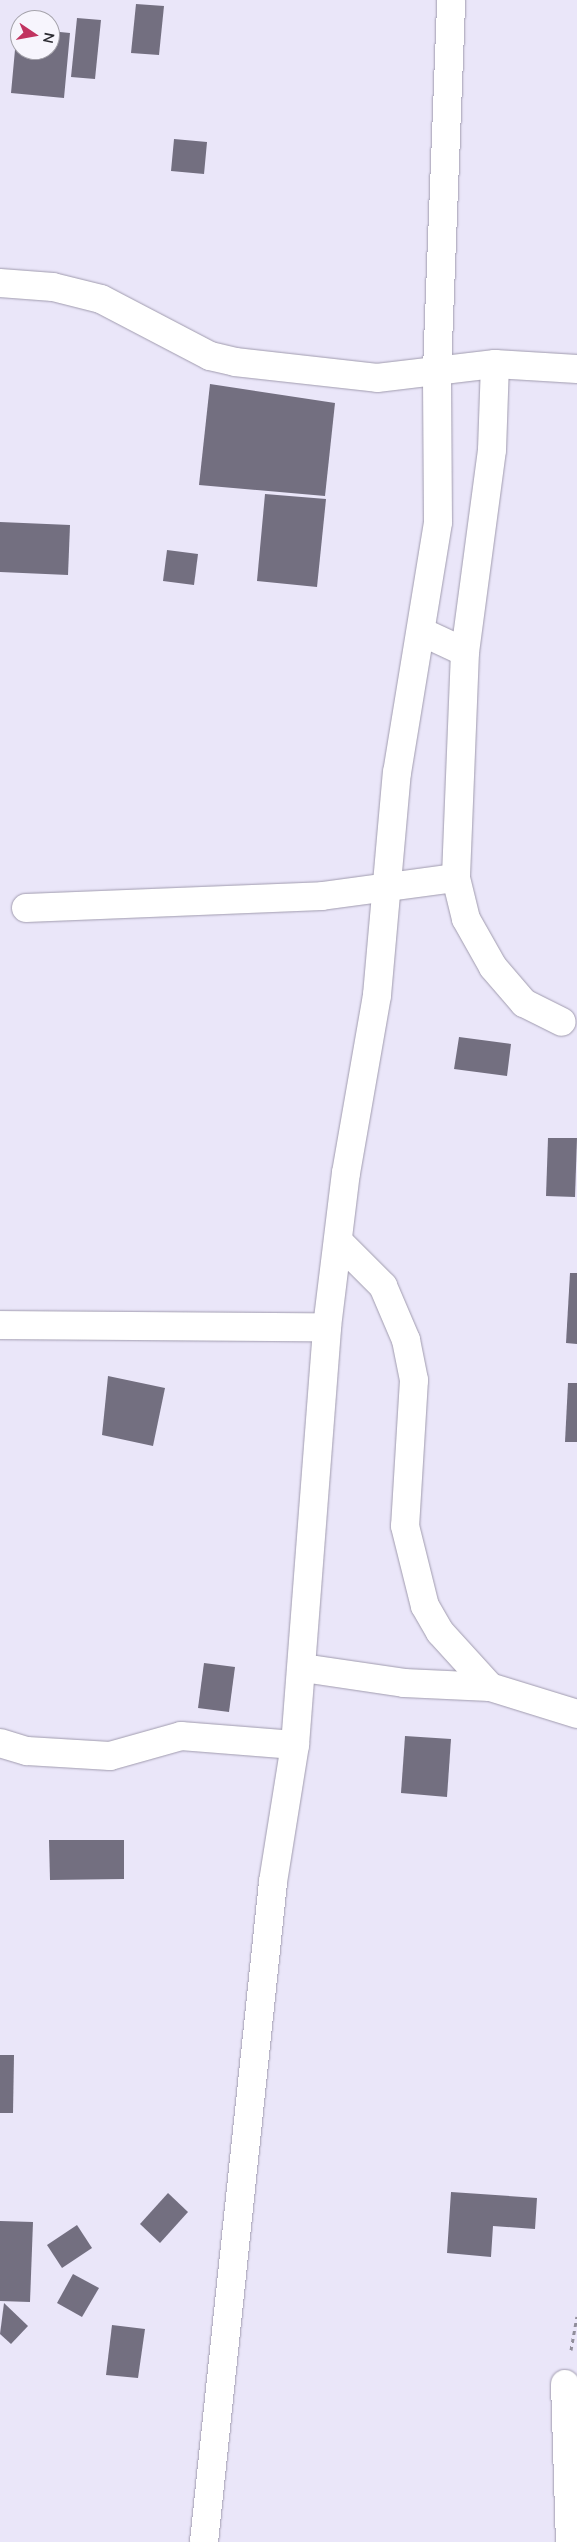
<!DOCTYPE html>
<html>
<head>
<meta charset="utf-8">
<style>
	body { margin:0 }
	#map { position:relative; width:577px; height:2542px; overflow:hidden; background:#eae6f9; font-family:Mulish,sans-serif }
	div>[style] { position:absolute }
	.building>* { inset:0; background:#736f80 }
	.path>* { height:3px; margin-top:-1.5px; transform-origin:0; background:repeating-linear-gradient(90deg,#918e9b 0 4px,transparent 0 8px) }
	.roads { filter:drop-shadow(0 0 1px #a09bae) drop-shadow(0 0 1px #a09bae) }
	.minor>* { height:28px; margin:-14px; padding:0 14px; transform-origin:14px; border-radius:14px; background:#fff }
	span { translate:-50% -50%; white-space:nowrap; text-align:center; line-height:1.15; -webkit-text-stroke:5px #f7f5fd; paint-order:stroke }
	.north { position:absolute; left:10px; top:10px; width:50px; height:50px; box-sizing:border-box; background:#f7f5fd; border:1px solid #a5a3ab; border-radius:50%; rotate:102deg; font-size:14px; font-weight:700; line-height:20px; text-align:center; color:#2a2930 }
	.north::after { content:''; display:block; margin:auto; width:18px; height:22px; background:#c13360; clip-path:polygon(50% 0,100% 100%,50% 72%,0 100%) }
</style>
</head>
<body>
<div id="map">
	<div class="building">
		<div style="clip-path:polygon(136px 4px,164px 6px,159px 55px,131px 53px)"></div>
		<div style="clip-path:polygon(77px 18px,101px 20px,95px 79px,71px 77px)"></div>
		<div style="clip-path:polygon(17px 28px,20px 50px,50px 50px,50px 31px,70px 33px,64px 98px,11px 93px)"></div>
		<div style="clip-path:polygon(174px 139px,207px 142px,204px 174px,171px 171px)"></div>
		<div style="clip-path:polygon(210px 384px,335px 403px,325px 496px,199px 485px)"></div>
		<div style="clip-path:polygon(265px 494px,326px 499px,317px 587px,257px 581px)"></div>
		<div style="clip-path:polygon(0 522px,70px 525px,68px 575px,0 572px)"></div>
		<div style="clip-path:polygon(167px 550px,198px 554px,194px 585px,163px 581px)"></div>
		<div style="clip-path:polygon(459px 1037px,511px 1044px,507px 1076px,454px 1069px)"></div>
		<div style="clip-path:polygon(548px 1138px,577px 1138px,575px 1197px,546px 1196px)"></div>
		<div style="clip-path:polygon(570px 1273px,577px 1273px,577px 1344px,566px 1343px)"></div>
		<div style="clip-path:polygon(108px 1376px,165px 1388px,153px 1446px,102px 1435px)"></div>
		<div style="clip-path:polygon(568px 1383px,577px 1383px,577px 1442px,565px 1442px)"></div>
		<div style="clip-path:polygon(204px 1663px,235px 1667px,229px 1712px,198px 1708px)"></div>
		<div style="clip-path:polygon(405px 1736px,451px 1739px,447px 1797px,401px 1793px)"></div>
		<div style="clip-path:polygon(49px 1840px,124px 1840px,124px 1879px,50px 1880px)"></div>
		<div style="clip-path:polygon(0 2055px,14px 2055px,13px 2113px,0 2113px)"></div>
		<div style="clip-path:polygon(451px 2192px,537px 2198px,535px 2229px,493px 2226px,491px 2257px,447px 2253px)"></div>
		<div style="clip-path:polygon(168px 2193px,188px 2212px,160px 2243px,140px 2224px)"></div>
		<div style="clip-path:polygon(0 2221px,33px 2222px,30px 2302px,0 2301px)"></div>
		<div style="clip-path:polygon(77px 2225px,92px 2248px,62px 2268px,47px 2245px)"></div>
		<div style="clip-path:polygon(73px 2274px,99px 2288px,82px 2317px,57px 2303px)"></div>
		<div style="clip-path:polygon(4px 2303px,28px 2326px,11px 2344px,0 2334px)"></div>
		<div style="clip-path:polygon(112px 2325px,145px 2329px,138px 2378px,106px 2375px)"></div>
	</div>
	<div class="path">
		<div style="left:571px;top:2350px;width:34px;rotate:-80deg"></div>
	</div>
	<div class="roads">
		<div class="minor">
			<div style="left:0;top:283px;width:53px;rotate:4.3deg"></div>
			<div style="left:53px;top:287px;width:49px;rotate:14deg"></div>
			<div style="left:101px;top:299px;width:123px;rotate:27.6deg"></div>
			<div style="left:210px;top:356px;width:26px;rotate:13deg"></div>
			<div style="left:235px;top:362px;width:143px;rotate:6.4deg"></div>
			<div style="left:377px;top:378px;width:119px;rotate:-6.8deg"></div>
			<div style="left:495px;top:364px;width:82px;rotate:3.5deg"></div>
			<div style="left:495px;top:364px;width:86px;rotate:92deg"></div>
			<div style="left:492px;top:450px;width:204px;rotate:97.6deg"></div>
			<div style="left:465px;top:652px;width:226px;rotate:92.3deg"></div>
			<div style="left:456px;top:878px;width:42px;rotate:76.3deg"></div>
			<div style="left:466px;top:919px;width:55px;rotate:60.6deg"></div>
			<div style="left:493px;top:967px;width:48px;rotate:49.3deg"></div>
			<div style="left:524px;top:1003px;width:42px;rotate:26.6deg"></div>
			<div style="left:422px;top:632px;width:47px;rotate:24.9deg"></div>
			<div style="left:26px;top:908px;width:296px;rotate:-2.3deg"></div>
			<div style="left:322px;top:896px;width:135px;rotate:-7.7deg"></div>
			<div style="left:338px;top:1241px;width:64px;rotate:45deg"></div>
			<div style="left:383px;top:1286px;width:59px;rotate:66.9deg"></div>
			<div style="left:406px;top:1340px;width:41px;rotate:78.7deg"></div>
			<div style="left:414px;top:1380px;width:146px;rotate:93.5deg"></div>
			<div style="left:405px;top:1526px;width:82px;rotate:76deg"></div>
			<div style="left:425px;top:1606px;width:30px;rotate:60deg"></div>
			<div style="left:440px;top:1632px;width:74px;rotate:47.7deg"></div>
			<div style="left:490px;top:1687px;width:91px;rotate:17.2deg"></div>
			<div style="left:0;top:1325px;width:327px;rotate:0.4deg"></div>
			<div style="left:303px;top:1668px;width:102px;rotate:8.4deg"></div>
			<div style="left:404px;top:1683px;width:86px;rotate:2.7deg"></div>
			<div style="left:0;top:1743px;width:28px;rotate:17deg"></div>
			<div style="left:27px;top:1751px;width:83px;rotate:3.4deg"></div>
			<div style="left:110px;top:1756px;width:74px;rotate:-15.7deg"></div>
			<div style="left:181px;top:1736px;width:114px;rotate:4.5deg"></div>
			<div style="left:565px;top:2384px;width:158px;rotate:88.2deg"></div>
			<div style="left:204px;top:2542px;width:664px;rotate:-84.03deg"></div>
			<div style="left:273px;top:1882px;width:139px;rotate:-80.9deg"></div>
			<div style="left:295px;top:1745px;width:419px;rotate:-85.6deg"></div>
			<div style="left:327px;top:1327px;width:155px;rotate:-83deg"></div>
			<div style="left:346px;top:1173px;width:181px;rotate:-80.1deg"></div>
			<div style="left:377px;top:995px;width:223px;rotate:-84.9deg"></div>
			<div style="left:397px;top:773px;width:254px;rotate:-80.7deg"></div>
			<div style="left:438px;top:522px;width:152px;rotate:-90.4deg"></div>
			<div style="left:437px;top:370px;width:370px;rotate:-87.8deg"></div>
		</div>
	</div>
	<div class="north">N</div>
</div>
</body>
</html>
